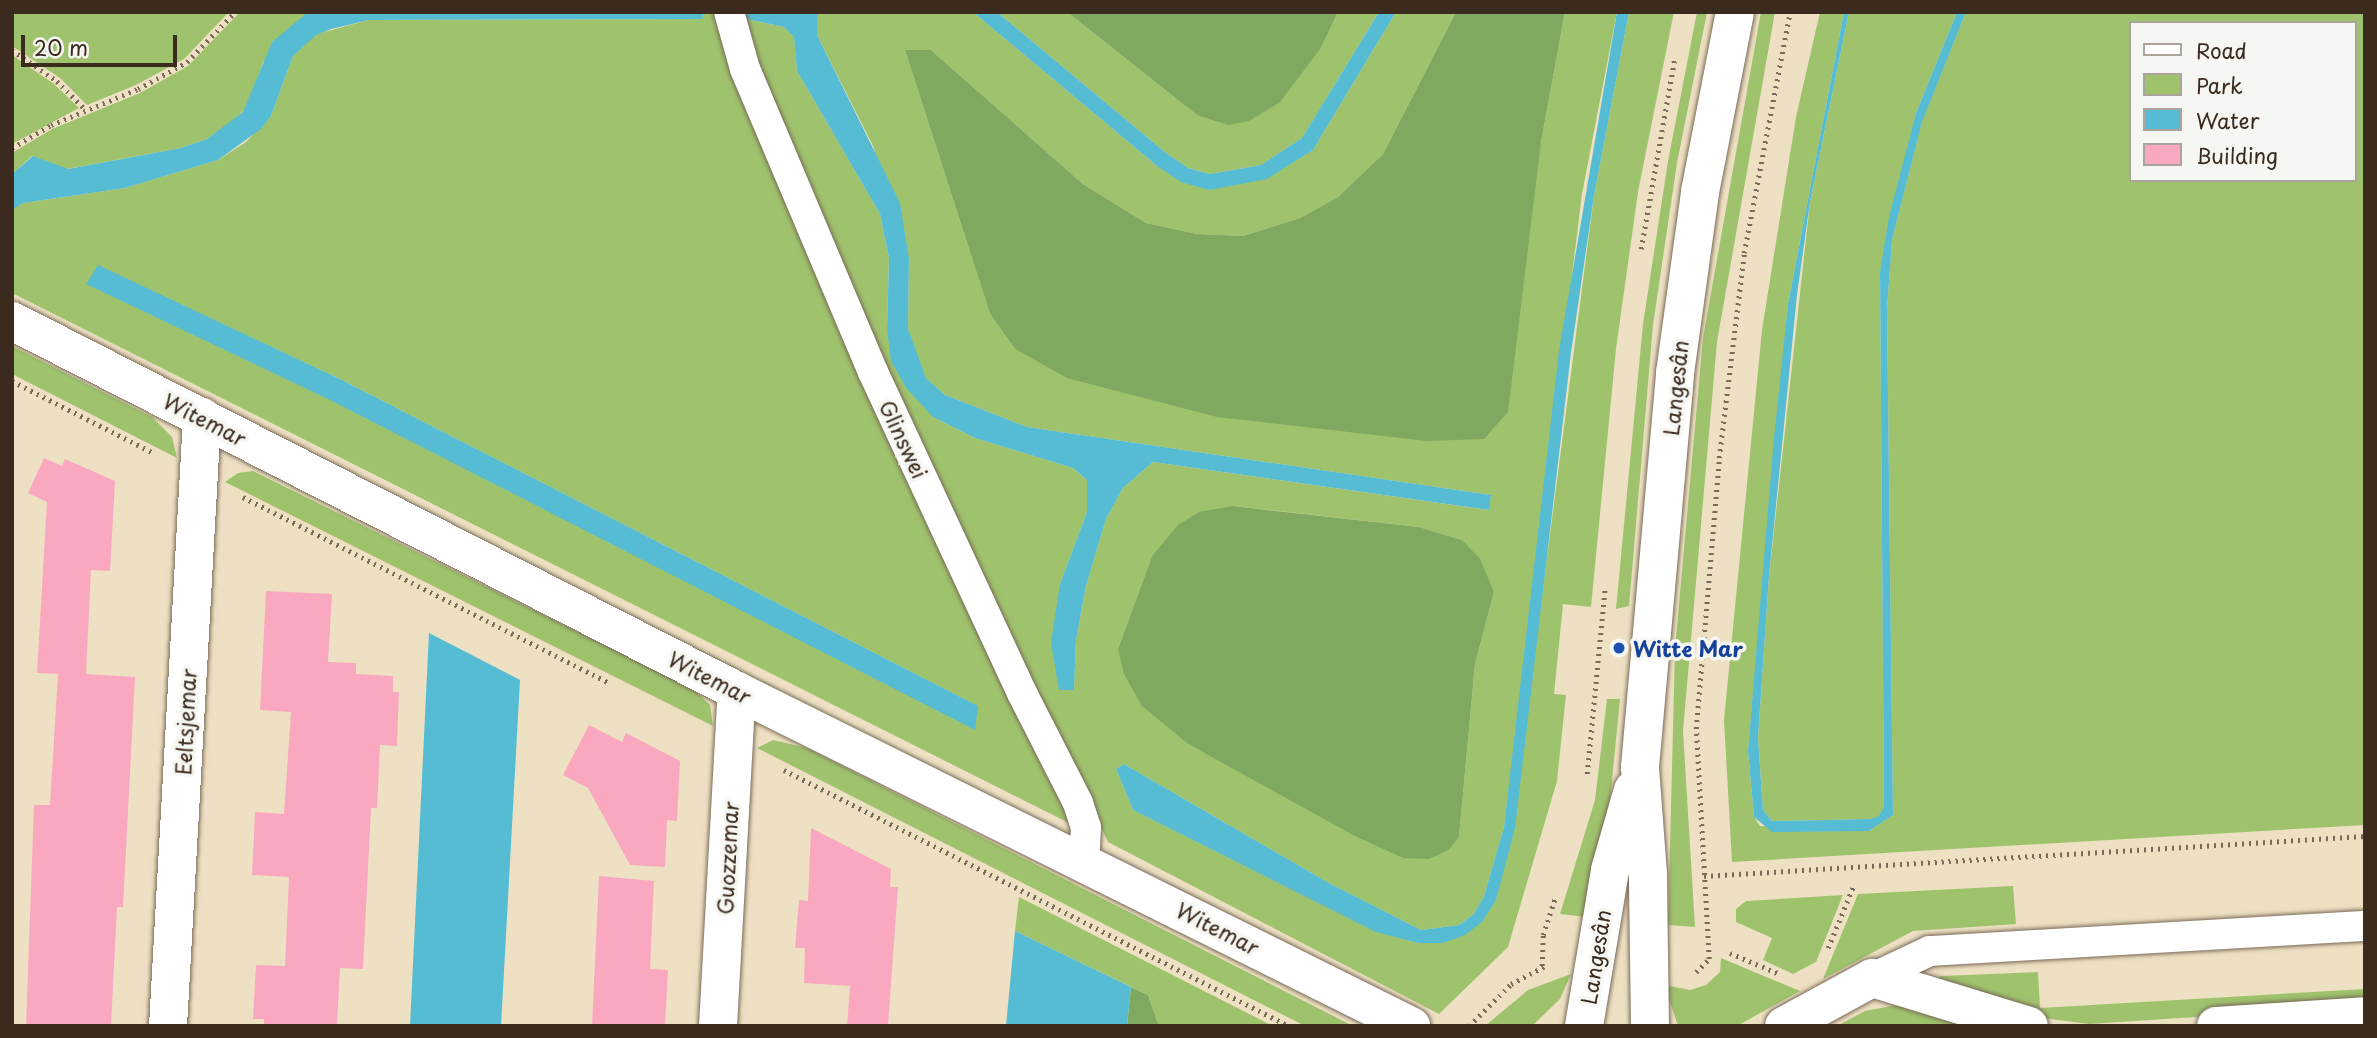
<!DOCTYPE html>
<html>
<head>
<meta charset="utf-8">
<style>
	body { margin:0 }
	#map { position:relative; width:2377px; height:1038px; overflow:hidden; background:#eee1c3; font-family:"Playpen Sans",sans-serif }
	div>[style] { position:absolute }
	.green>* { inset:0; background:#9fc36d }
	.forest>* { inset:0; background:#7fa960 }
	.water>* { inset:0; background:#55bcd3 }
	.building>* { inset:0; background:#faa8c0 }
	.path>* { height:4.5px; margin-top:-2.25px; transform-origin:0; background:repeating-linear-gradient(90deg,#7a6a58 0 2px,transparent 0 7px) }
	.roads { filter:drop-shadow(0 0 2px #7a6a58) drop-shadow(0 0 2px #7a6a58) }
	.lane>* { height:30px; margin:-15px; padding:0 15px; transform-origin:15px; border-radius:15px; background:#fff }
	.street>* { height:38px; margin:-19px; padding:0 19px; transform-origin:19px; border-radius:19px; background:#fff }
	.secondary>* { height:38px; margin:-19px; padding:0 19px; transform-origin:19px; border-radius:19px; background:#fff }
	.dots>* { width:19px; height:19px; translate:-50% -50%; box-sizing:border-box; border:4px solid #f6f6f2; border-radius:50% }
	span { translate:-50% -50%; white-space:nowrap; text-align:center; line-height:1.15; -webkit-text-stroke:7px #f6f6f2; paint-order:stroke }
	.street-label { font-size:21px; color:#3b2a1e }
	.transit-label { font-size:21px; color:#164399; font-weight:700 }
	.left { translate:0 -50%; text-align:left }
	.frame { position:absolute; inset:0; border:14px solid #3b2a1e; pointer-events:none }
	.legend { position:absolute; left:2129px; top:21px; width:228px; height:161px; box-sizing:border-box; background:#f6f6f2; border:2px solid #aba49d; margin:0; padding:9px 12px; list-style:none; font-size:21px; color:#3b2a1e }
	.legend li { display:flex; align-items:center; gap:14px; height:35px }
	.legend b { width:35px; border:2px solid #aba49d }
	.scale { position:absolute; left:21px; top:35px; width:156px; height:32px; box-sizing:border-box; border:4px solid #3b2a1e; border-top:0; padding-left:9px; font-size:21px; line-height:24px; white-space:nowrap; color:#3b2a1e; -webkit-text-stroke:5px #f6f6f2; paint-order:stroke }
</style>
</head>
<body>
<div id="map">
	<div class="green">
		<div style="clip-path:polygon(12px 12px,229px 12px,184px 59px,136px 85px,87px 105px,60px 78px,12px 46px)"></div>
		<div style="clip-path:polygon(240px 12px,308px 12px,263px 62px,250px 104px,232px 122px,207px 139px,181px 148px,67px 169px,32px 156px,12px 174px,12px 153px,52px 129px,140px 93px,188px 66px)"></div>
		<div style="clip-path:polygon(evenodd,704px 12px,715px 12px,1070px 821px,1067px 822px,12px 293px,12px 210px,23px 203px,125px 188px,218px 160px,246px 142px,271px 116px,293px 56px,316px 34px,369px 20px,702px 19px,704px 12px,98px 266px,340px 379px,978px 706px,87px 284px,98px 266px)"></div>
		<div style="clip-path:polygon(evenodd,817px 12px,973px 12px,1157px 166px,1209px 190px,1313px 150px,1396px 12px,1456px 12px,1383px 154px,1338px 197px,1300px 218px,1243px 236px,1197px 234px,1146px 223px,1083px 184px,931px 50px,905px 50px,990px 314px,1015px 349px,1541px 142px,1565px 12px,1617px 12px,1582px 194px,1504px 827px,1484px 896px,1474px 914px,1459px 925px,1421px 930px,1327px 882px,1124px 764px,1116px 769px,1133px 810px,1376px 931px,1418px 943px,1443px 943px,1496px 900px,1533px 665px,1594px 196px,1629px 12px,1674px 12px,1638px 192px,1616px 349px,1591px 607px,1563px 604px,1554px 694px,1566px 695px,1557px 781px,1508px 947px,1439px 1014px,1108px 842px,884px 370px,754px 67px,742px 18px,784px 27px,794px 37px,797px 71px,880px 214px,889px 258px,887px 328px,933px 417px,975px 438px,1073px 468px,1087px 480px,1087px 512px,1060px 584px,1074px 690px,1076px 640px,1086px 586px,1106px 519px,1123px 488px,1153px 462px,1488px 510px,1491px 495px,1027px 427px,945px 395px,926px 378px,914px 354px,908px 329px,909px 259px,873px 146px,817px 35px,817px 12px,1234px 506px,1419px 527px,1462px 540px,1494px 592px,1475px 664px,1459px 837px,1449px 850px,1429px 858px,1403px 858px,1188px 744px,1118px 649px,1152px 556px,1234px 506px)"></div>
		<div style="clip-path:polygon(997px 12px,1067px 12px,1197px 115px,1321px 48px,1338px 12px,1379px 12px,1302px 138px,1261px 165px,1210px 174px,1188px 168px,1166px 153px)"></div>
		<div style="clip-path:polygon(1697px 12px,1707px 12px,1677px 163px,1653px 325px,1629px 606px,1616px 609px,1643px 324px,1668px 161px)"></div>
		<div style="clip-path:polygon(1761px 12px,1775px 12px,1717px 342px,1683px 731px,1695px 927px,1668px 925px,1675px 649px,1703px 338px)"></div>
		<div style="clip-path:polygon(evenodd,1820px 12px,1844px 12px,1788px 304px,1748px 751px,1754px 817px,1760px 826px,1869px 831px,1893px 815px,1887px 309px,1892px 240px,1922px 121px,1966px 12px,2365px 12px,2365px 825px,1732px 862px,1724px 720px,1762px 330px,1796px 117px,1820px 12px,2130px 23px,2354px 23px,2354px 180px,2130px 180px,2130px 23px)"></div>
		<div style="clip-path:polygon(1849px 12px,1957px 12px,1916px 113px,1880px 272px,1884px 807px,1878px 818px,1869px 819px,1772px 821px,1763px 810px,1758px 738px,1769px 576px,1810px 202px)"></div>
		<div style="clip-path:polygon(12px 55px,54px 84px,79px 108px,12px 144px)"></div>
		<div style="clip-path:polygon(12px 346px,152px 417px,172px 437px,177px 458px,12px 374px)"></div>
		<div style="clip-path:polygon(253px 471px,693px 689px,710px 705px,713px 726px,225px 482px,238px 473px)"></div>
		<div style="clip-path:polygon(1607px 699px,1620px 699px,1610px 801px,1586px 917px,1560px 914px,1595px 800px)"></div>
		<div style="clip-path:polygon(773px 740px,807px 748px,1353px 1026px,1305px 1026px,757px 748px)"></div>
		<div style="clip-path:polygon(2013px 886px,2016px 924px,1913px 931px,1823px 979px,1858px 894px)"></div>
		<div style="clip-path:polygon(1843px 895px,1816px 962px,1793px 974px,1763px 960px,1772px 938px,1736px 922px,1736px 909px,1746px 901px)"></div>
		<div style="clip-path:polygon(1019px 897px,1273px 1026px,1159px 1026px,1148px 995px,1015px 931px)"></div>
		<div style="clip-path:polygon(1721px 958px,1800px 991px,1737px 1026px,1678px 1026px,1666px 990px,1670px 986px,1690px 990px,1706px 985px,1720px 972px)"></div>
		<div style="clip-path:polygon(2038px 972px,2040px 1008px,2365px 989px,2365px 1006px,2089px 1024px,2043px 1018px,1936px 979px,1941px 976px)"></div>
		<div style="clip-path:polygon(1571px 974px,1560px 999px,1532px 1026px,1485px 1026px,1528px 990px)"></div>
		<div style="clip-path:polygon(1892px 1006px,1913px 1006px,1977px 1026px,1837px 1026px,1865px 1011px)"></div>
	</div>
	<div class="forest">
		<div style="clip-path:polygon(1067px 12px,1338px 12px,1321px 48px,1280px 102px,1249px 121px,1228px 125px,1197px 115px)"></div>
		<div style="clip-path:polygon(1456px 12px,1565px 12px,1541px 142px,1508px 412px,1484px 439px,1427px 441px,1217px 417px,1067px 378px,1015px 349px,990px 314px,905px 50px,931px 50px,1083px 184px,1146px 223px,1197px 234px,1243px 236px,1300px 218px,1338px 197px,1383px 154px)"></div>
		<div style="clip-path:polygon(1233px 506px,1419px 527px,1462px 540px,1480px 559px,1494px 592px,1475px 664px,1459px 837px,1449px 850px,1429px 859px,1403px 858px,1355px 836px,1188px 744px,1142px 706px,1124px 674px,1118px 649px,1152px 556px,1178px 525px,1199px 512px)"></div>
		<div style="clip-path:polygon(1131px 987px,1148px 995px,1159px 1026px,1127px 1026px)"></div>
	</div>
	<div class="water">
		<div style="clip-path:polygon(308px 12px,704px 12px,702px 19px,369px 20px,331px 29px,316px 35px,293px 56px,271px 116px,261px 129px,218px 160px,125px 188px,23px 203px,12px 210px,12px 174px,33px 156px,68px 169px,181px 148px,207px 139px,243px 112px,272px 42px)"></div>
		<div style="clip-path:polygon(740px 12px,817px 12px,817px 35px,900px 203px,909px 259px,908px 329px,926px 378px,945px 395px,1027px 427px,1491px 495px,1489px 510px,1153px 462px,1123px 488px,1106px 519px,1086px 586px,1076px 640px,1074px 690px,1059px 690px,1051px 643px,1060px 584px,1087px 512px,1087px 480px,1073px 468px,975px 438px,933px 417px,907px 389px,891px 361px,887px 328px,889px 258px,880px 214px,797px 71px,794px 37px,784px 27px,742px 18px)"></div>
		<div style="clip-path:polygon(973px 12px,997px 12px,1166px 153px,1188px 168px,1210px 174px,1261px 165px,1302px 138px,1379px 12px,1396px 12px,1313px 150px,1267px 179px,1209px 190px,1181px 182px,1157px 166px)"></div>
		<div style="clip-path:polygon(1617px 12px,1629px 12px,1594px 196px,1571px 353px,1515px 828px,1496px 900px,1482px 922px,1465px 935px,1443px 943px,1418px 943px,1376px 932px,1133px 810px,1116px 769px,1124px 764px,1327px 882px,1421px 930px,1459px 925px,1474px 914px,1484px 896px,1504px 827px,1559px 351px)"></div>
		<div style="clip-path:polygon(1844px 12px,1849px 12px,1810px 202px,1797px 295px,1769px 576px,1758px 738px,1763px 810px,1772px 821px,1869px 819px,1878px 817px,1884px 807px,1880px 272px,1889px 217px,1916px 113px,1957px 12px,1966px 12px,1922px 122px,1892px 240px,1887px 309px,1893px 815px,1869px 831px,1772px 832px,1754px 817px,1748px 751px,1774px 438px,1788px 304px)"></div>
		<div style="clip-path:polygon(98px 265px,340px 379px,978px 706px,975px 730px,330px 400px,86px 284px)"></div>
		<div style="clip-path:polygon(429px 633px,520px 680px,501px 1026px,410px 1026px)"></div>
		<div style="clip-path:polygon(1015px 931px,1131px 987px,1127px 1026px,1006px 1026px)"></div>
	</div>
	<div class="building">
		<div style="clip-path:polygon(44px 458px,62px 466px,65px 459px,115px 481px,110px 571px,91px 570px,86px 674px,135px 677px,123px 907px,117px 907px,111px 1026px,26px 1026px,34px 805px,50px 805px,58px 674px,37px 673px,47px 502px,28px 493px)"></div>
		<div style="clip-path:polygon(266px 591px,332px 594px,328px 662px,356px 663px,356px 674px,393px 676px,393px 692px,399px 692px,397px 746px,380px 745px,377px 808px,371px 808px,363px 969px,340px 968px,337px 1026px,264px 1026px,264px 1019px,253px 1019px,256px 965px,285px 966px,289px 877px,252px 875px,255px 812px,284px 814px,291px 712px,260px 710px)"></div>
		<div style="clip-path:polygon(589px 725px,622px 742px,626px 733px,680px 761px,677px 821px,667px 820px,665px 867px,630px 865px,588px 788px,563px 775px)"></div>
		<div style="clip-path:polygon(811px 828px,891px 869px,890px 887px,898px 887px,888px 1026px,847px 1026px,850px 986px,804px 983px,805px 948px,795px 948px,799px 900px,808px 901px)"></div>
		<div style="clip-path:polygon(599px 876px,654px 881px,650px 969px,668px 970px,665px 1026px,592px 1026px)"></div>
	</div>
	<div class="path">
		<div style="left:12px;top:50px;width:55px;rotate:34.6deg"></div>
		<div style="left:57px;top:81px;width:40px;rotate:45deg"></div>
		<div style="left:12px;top:148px;width:45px;rotate:-30.5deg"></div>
		<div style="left:51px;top:125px;width:94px;rotate:-22.5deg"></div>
		<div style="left:138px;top:89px;width:56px;rotate:-28.9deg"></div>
		<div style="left:187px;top:62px;width:69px;rotate:-46.2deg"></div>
		<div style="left:1641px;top:249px;width:195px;rotate:-80deg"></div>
		<div style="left:12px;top:381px;width:159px;rotate:26.9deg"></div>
		<div style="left:243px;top:497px;width:411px;rotate:26.9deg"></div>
		<div style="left:784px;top:770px;width:566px;rotate:26.88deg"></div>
		<div style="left:1587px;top:774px;width:187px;rotate:-84.5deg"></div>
		<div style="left:1704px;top:876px;width:662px;rotate:-3.46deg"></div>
		<div style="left:1828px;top:948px;width:66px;rotate:-67.7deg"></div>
		<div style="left:1730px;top:953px;width:54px;rotate:22.8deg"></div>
		<div style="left:1542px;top:966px;width:31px;rotate:-88deg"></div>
		<div style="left:1543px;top:935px;width:39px;rotate:-72deg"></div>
		<div style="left:1696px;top:972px;width:18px;rotate:-45deg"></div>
		<div style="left:1709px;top:959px;width:230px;rotate:-93.2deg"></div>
		<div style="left:1696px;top:729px;width:272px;rotate:-85.1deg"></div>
		<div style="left:1719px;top:458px;width:207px;rotate:-83deg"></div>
		<div style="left:1744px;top:253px;width:245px;rotate:-79.2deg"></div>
		<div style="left:1469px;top:1026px;width:59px;rotate:-45deg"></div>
		<div style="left:1511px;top:984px;width:41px;rotate:-27.8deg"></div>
	</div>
	<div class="roads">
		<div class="lane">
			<div style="left:729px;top:12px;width:59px;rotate:74.3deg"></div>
			<div style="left:745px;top:69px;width:329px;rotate:67.1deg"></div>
			<div style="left:873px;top:372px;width:354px;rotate:65.1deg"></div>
			<div style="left:1022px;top:693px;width:123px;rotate:63deg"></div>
			<div style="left:1078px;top:803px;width:25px;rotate:72deg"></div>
			<div style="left:1086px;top:827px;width:34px;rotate:93deg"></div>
			<div style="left:1872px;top:978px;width:64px;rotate:-25deg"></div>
			<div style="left:1930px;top:951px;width:436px;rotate:-3.3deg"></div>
		</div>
		<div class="street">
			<div style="left:12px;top:321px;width:814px;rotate:27.04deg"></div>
			<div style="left:737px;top:691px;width:753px;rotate:26.43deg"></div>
			<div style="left:168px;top:1026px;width:610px;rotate:-86.8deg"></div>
			<div style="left:718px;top:1026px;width:336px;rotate:-86.8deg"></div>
			<div style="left:1784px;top:1026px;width:100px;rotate:-28.6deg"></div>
			<div style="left:1872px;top:978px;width:164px;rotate:17deg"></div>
			<div style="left:2216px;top:1026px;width:149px;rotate:-3.8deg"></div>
		</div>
		<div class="secondary">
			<div style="left:1584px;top:1026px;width:158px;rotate:-80.5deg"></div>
			<div style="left:1610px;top:870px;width:83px;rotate:-74deg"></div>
			<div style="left:1650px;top:1026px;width:152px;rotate:-90.8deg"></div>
			<div style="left:1648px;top:874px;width:107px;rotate:-94.3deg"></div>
			<div style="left:1640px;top:767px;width:396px;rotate:-84.9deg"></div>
			<div style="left:1675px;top:373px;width:183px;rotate:-82.1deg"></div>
			<div style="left:1700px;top:192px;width:183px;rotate:-79deg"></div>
		</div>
	</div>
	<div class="dots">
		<div style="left:1619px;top:648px;background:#1a4fb4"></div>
	</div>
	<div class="street-label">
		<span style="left:1675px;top:388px;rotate:-84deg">Langesân</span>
		<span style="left:205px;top:419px;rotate:27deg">Witemar</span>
		<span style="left:904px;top:439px;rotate:65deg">Glinswei</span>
		<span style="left:710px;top:677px;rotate:27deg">Witemar</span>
		<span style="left:185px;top:722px;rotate:-87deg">Eeltsjemar</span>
		<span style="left:727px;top:858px;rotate:-87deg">Guozzemar</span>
		<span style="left:1218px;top:928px;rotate:27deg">Witemar</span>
		<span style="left:1595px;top:957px;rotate:-81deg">Langesân</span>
	</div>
	<div class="transit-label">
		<span class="left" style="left:1633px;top:648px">Witte Mar</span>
	</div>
	<div class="frame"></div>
	<ul class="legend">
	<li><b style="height:9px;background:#fff"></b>Road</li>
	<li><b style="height:19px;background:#9fc36d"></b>Park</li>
	<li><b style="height:19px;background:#55bcd3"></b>Water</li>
	<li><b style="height:19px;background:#faa8c0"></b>Building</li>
	</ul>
	<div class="scale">20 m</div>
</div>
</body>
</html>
